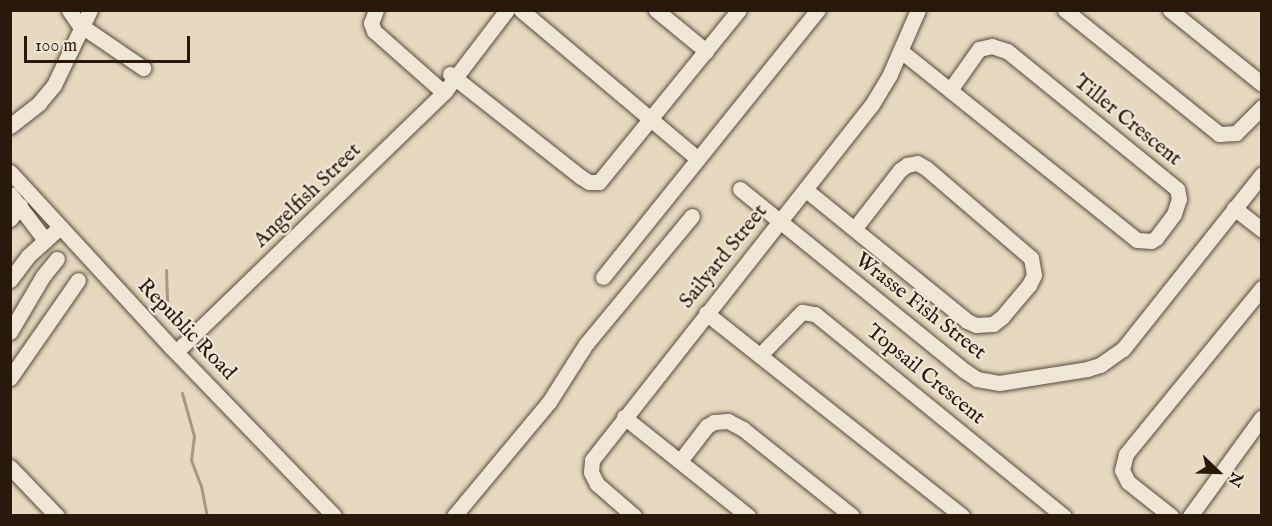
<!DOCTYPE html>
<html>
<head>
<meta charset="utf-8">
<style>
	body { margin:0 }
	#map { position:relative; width:1272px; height:526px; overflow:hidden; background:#e6d9c0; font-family:"IM FELL English",serif }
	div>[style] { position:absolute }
	.stream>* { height:3px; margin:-1.5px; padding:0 1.5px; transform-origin:1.5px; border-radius:1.5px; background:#a69883 }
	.roads { filter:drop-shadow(0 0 2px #58493a) drop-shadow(0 0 2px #58493a) }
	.minor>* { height:15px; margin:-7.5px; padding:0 7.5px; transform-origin:7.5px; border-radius:7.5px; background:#efe6d6 }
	span { translate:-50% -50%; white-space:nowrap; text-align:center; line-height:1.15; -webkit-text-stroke:4.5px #efe6d6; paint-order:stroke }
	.street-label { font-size:21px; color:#29190d }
	.frame { position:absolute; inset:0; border:12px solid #29190d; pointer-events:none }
	.north { position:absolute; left:1188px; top:442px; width:60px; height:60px; -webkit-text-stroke:4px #efe6d6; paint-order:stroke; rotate:113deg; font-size:16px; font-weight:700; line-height:24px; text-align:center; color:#29190d }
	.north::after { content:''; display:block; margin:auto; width:21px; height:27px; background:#29190d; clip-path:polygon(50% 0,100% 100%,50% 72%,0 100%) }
	.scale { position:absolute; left:24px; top:36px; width:166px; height:27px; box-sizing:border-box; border:3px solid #29190d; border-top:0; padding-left:8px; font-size:18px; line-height:21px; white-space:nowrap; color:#29190d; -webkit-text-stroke:4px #efe6d6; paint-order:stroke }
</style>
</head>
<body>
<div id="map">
	<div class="stream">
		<div style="left:166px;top:270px;width:31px;rotate:88deg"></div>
		<div style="left:182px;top:393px;width:45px;rotate:74.4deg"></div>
		<div style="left:194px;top:436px;width:24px;rotate:97deg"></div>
		<div style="left:191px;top:460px;width:28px;rotate:69deg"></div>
		<div style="left:201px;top:486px;width:31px;rotate:79deg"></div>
	</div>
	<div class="roads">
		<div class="minor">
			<div style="left:69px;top:10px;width:23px;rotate:56deg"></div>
			<div style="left:376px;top:10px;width:14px;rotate:111deg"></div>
			<div style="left:371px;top:23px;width:9px;rotate:69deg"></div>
			<div style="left:374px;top:31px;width:92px;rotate:41.5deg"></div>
			<div style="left:521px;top:10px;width:231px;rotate:40.1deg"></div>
			<div style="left:656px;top:10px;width:65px;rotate:39.4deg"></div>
			<div style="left:1065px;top:10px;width:198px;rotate:38.8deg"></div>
			<div style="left:1219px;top:134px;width:17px;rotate:-3deg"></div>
			<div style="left:1236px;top:133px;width:37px;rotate:-45deg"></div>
			<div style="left:1170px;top:10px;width:118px;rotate:38.8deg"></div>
			<div style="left:83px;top:27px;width:73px;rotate:34.3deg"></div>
			<div style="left:901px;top:51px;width:302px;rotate:38.7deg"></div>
			<div style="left:1137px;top:240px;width:14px;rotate:4deg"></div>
			<div style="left:1151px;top:241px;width:6px;rotate:-31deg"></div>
			<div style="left:1156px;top:238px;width:30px;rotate:-53deg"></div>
			<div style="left:1174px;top:214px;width:16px;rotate:-72deg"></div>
			<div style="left:1179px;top:199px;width:10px;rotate:-101deg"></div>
			<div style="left:1177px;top:189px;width:219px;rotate:-140.9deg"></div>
			<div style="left:1007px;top:51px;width:16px;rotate:-162deg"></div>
			<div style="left:992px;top:46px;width:13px;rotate:167deg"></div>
			<div style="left:979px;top:49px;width:50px;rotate:125.3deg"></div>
			<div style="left:450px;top:74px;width:167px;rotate:38.2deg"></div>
			<div style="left:581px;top:177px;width:9px;rotate:32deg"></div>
			<div style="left:589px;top:182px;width:10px"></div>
			<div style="left:599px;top:182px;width:222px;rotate:-50.9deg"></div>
			<div style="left:10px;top:126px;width:37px;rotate:-38deg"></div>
			<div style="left:39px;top:103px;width:23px;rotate:-50deg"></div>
			<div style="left:54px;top:85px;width:83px;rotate:-64.4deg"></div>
			<div style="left:10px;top:172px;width:239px;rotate:47.4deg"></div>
			<div style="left:172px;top:348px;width:233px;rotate:46deg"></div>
			<div style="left:740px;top:189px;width:289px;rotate:39deg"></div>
			<div style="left:965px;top:371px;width:14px;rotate:34deg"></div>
			<div style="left:977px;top:379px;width:22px;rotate:10deg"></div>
			<div style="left:999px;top:383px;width:89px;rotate:-9deg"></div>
			<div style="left:1087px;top:369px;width:14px;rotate:-17deg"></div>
			<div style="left:1100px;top:365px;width:28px;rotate:-35deg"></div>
			<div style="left:1123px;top:349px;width:223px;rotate:-51.5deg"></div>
			<div style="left:806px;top:190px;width:208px;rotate:39.1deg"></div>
			<div style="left:967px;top:321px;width:10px;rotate:24deg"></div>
			<div style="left:976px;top:325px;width:17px;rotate:-3deg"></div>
			<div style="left:993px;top:324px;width:11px;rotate:-38deg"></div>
			<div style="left:1002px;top:317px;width:42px;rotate:-49.8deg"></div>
			<div style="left:1029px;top:285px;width:11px;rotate:-63deg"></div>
			<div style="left:1034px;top:275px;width:17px;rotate:-100deg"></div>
			<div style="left:1031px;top:258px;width:138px;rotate:-139.4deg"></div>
			<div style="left:926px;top:168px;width:10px;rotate:-151deg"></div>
			<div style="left:917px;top:163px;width:10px;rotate:169deg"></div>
			<div style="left:907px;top:165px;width:9px;rotate:144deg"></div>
			<div style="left:900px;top:170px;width:73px;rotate:127.8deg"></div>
			<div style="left:10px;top:194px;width:58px;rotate:52.7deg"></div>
			<div style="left:1234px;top:208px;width:36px;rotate:38deg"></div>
			<div style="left:10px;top:219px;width:17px;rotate:-54deg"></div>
			<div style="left:603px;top:277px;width:343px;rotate:-51.2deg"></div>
			<div style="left:10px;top:280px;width:30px;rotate:-53deg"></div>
			<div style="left:28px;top:256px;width:43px;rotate:-42.2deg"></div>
			<div style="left:706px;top:313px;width:327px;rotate:38.4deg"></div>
			<div style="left:10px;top:332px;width:65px;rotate:-59.5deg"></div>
			<div style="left:43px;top:276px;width:22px;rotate:-51deg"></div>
			<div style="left:176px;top:352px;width:375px;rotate:-44.1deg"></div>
			<div style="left:445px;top:91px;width:102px;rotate:-52.6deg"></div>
			<div style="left:761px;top:354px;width:59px;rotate:-45.7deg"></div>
			<div style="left:802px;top:312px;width:13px;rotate:9deg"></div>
			<div style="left:815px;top:314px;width:321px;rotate:39.1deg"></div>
			<div style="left:10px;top:378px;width:119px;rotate:-55.2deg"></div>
			<div style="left:624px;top:417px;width:159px;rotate:38.6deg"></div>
			<div style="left:680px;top:461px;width:44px;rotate:-52.4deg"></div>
			<div style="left:707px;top:426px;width:8px;rotate:-30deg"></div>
			<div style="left:714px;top:422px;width:14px;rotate:-4deg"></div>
			<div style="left:728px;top:421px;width:17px;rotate:28deg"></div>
			<div style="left:743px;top:429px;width:139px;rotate:38.6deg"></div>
			<div style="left:10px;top:467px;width:68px;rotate:46.2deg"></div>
			<div style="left:454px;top:516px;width:148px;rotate:-50.2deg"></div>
			<div style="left:549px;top:402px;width:69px;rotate:-57.5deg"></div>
			<div style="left:586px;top:344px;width:166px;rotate:-50.4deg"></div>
			<div style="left:634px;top:516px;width:49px;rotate:-139.1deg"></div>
			<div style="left:597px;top:484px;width:13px;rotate:-117deg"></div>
			<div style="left:591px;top:472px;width:12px;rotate:-85deg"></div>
			<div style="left:592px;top:460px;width:451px;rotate:-51.8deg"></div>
			<div style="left:871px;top:106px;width:37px;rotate:-59deg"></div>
			<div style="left:890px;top:74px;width:70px;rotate:-66.4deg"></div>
			<div style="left:1171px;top:516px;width:55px;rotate:-141.7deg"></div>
			<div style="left:1128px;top:482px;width:13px;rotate:-117deg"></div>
			<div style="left:1122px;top:470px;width:16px;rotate:-76deg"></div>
			<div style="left:1126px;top:454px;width:215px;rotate:-50.7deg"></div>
			<div style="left:1190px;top:516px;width:122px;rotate:-54deg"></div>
		</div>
	</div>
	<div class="street-label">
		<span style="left:1127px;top:121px;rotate:39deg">Tiller Crescent</span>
		<span style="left:308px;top:196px;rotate:-44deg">Angelfish Street</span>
		<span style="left:724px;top:257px;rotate:-51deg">Sailyard Street</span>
		<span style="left:920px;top:307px;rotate:38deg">Wrasse Fish Street</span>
		<span style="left:186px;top:330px;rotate:46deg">Republic Road</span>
		<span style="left:925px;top:375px;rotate:39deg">Topsail Crescent</span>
	</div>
	<div class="frame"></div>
	<div class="north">N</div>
	<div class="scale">100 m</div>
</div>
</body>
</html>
